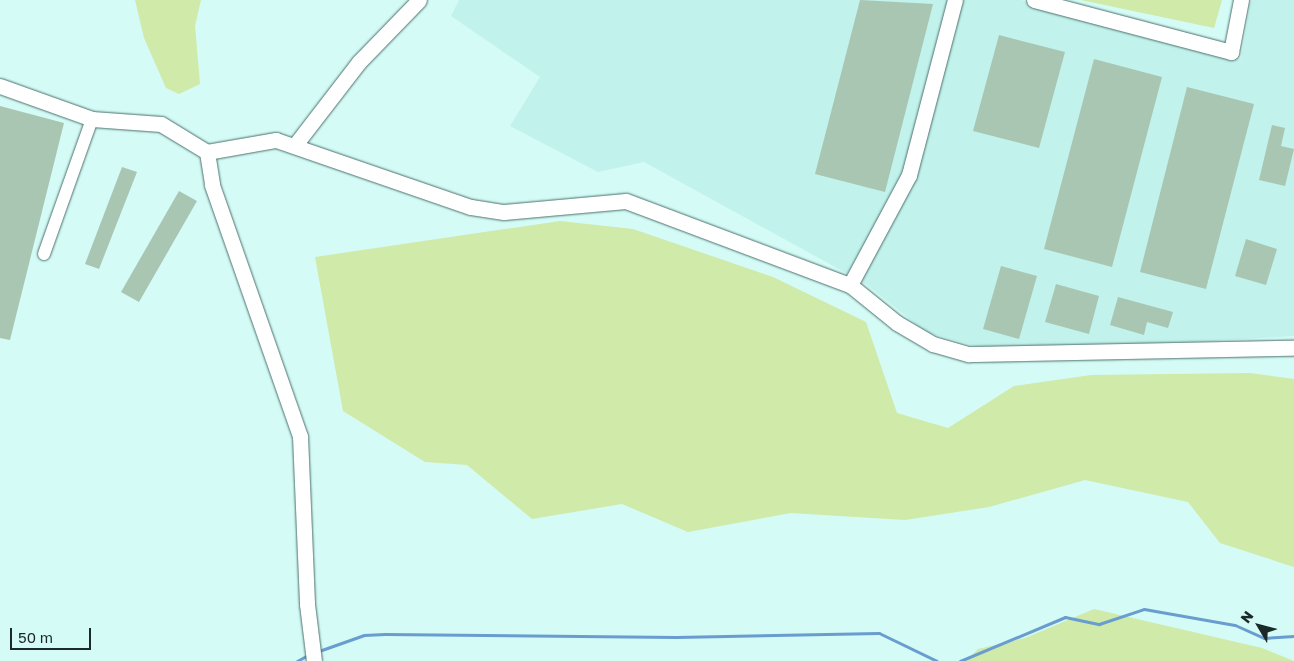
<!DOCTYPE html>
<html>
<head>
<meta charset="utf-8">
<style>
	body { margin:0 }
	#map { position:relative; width:1294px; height:661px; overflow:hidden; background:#d4fbf6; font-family:"Golos Text",sans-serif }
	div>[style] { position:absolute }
	.built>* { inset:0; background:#c1f2ec }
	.green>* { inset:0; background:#cfeaa9 }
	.stream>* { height:3px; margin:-1.5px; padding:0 1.5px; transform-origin:1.5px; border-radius:1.5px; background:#6a9dcf }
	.building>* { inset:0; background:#a9c6b3 }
	.roads { filter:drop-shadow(0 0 1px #4c706c) drop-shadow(0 0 1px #4c706c) }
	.minor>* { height:12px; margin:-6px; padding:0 6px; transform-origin:6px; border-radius:6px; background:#fff }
	.tertiary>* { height:15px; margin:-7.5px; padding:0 7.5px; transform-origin:7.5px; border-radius:7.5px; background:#fff }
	span { translate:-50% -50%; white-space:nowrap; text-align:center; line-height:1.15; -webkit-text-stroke:5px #d4fbf6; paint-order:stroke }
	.north { position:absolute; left:1234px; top:601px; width:50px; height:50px; -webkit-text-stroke:4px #d4fbf6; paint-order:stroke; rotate:307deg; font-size:14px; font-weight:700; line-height:20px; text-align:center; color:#1b2a28 }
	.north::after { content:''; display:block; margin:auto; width:18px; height:22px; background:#1b2a28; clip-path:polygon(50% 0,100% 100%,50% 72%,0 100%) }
	.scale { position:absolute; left:10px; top:628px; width:81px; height:22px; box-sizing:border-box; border:2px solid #1b2a28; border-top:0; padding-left:6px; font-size:15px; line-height:18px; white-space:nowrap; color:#1b2a28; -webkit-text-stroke:4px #d4fbf6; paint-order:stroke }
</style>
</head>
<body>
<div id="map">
	<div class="built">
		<div style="clip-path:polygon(459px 0,1022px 0,1038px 9px,1241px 59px,1251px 0,1294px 0,1294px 336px,1002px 354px,926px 332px,866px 284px,644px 162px,598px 172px,510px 126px,540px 77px,451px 16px)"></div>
	</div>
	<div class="green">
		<div style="clip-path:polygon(135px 0,201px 0,195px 26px,200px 84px,179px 94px,166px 88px,144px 38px)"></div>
		<div style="clip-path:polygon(1081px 0,1222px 0,1214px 28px)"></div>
		<div style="clip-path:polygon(560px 221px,633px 229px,773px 277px,866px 322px,897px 413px,948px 428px,1014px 386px,1091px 375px,1250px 373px,1294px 379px,1294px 567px,1220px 543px,1188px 502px,1085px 480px,989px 507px,905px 520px,791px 513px,688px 532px,622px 504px,532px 519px,467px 465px,425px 462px,343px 411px,315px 257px)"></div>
		<div style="clip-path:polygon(1094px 609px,1262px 648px,1294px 661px,966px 661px,978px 649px,1025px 638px)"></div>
	</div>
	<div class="stream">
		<div style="left:316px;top:652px;width:51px;rotate:-19.5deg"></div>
		<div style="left:364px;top:635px;width:21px;rotate:-3deg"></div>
		<div style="left:385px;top:634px;width:291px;rotate:0.6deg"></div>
		<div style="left:676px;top:637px;width:203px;rotate:-1.1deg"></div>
		<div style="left:879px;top:633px;width:64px;rotate:25.8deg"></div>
		<div style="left:297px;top:661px;width:13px;rotate:-29deg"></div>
		<div style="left:960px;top:661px;width:114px;rotate:-22.7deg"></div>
		<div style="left:1065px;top:617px;width:35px;rotate:12deg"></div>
		<div style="left:1099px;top:624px;width:47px;rotate:-18.4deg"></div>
		<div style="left:1144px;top:609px;width:92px;rotate:10deg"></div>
		<div style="left:1235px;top:625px;width:32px;rotate:24deg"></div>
		<div style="left:1264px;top:638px;width:30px;rotate:-4deg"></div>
	</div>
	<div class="building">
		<div style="clip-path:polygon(860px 0,933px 4px,885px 192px,815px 174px)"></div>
		<div style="clip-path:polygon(999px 35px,1065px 52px,1039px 148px,973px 131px)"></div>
		<div style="clip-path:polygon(1094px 59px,1162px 77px,1112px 267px,1044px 249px)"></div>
		<div style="clip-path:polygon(1187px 87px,1254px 104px,1206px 289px,1140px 272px)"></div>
		<div style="clip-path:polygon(0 106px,64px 123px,10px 340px,0 338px)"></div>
		<div style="clip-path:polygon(1272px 125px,1285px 128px,1281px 146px,1294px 149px,1285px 186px,1259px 180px)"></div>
		<div style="clip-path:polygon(122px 167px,137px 172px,99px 269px,85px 264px)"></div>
		<div style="clip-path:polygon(179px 191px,197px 201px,139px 302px,121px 292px)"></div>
		<div style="clip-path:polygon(1246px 239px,1277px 249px,1266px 285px,1235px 276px)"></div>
		<div style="clip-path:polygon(1001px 266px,1037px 276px,1019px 339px,983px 329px)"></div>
		<div style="clip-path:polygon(1056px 284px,1099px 296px,1089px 334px,1045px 322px)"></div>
		<div style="clip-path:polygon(1118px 297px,1173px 312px,1168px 328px,1147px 322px,1144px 335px,1110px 325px)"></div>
	</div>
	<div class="roads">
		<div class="minor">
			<div style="left:44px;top:254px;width:143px;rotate:-70.4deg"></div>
		</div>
		<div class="tertiary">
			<div style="left:1034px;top:0;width:204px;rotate:14.8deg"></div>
			<div style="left:1231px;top:52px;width:53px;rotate:-79.1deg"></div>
			<div style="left:0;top:86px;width:98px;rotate:19.7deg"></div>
			<div style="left:92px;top:119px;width:69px;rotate:4.1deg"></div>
			<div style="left:161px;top:124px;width:54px;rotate:31.3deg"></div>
			<div style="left:207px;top:152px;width:70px;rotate:-9.9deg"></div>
			<div style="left:276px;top:140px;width:206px;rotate:19deg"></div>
			<div style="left:471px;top:207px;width:33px;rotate:9deg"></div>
			<div style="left:504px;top:212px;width:122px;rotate:-5.2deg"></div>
			<div style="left:626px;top:201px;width:239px;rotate:20.6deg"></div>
			<div style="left:850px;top:285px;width:60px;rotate:39deg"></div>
			<div style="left:897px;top:323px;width:42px;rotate:30.3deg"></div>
			<div style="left:933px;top:344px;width:37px;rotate:16deg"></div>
			<div style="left:969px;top:354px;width:325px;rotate:-1.1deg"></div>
			<div style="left:295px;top:145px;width:105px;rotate:-52.4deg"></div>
			<div style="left:359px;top:62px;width:86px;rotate:-45.9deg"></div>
			<div style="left:207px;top:152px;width:33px;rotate:81deg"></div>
			<div style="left:212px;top:185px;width:266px;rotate:70.7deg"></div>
			<div style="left:300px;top:436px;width:168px;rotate:87.6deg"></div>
			<div style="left:307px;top:604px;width:57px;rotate:83deg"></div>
			<div style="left:850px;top:285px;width:125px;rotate:-61.8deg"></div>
			<div style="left:909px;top:175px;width:181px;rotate:-75.3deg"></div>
		</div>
	</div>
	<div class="north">N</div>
	<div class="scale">50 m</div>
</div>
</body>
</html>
